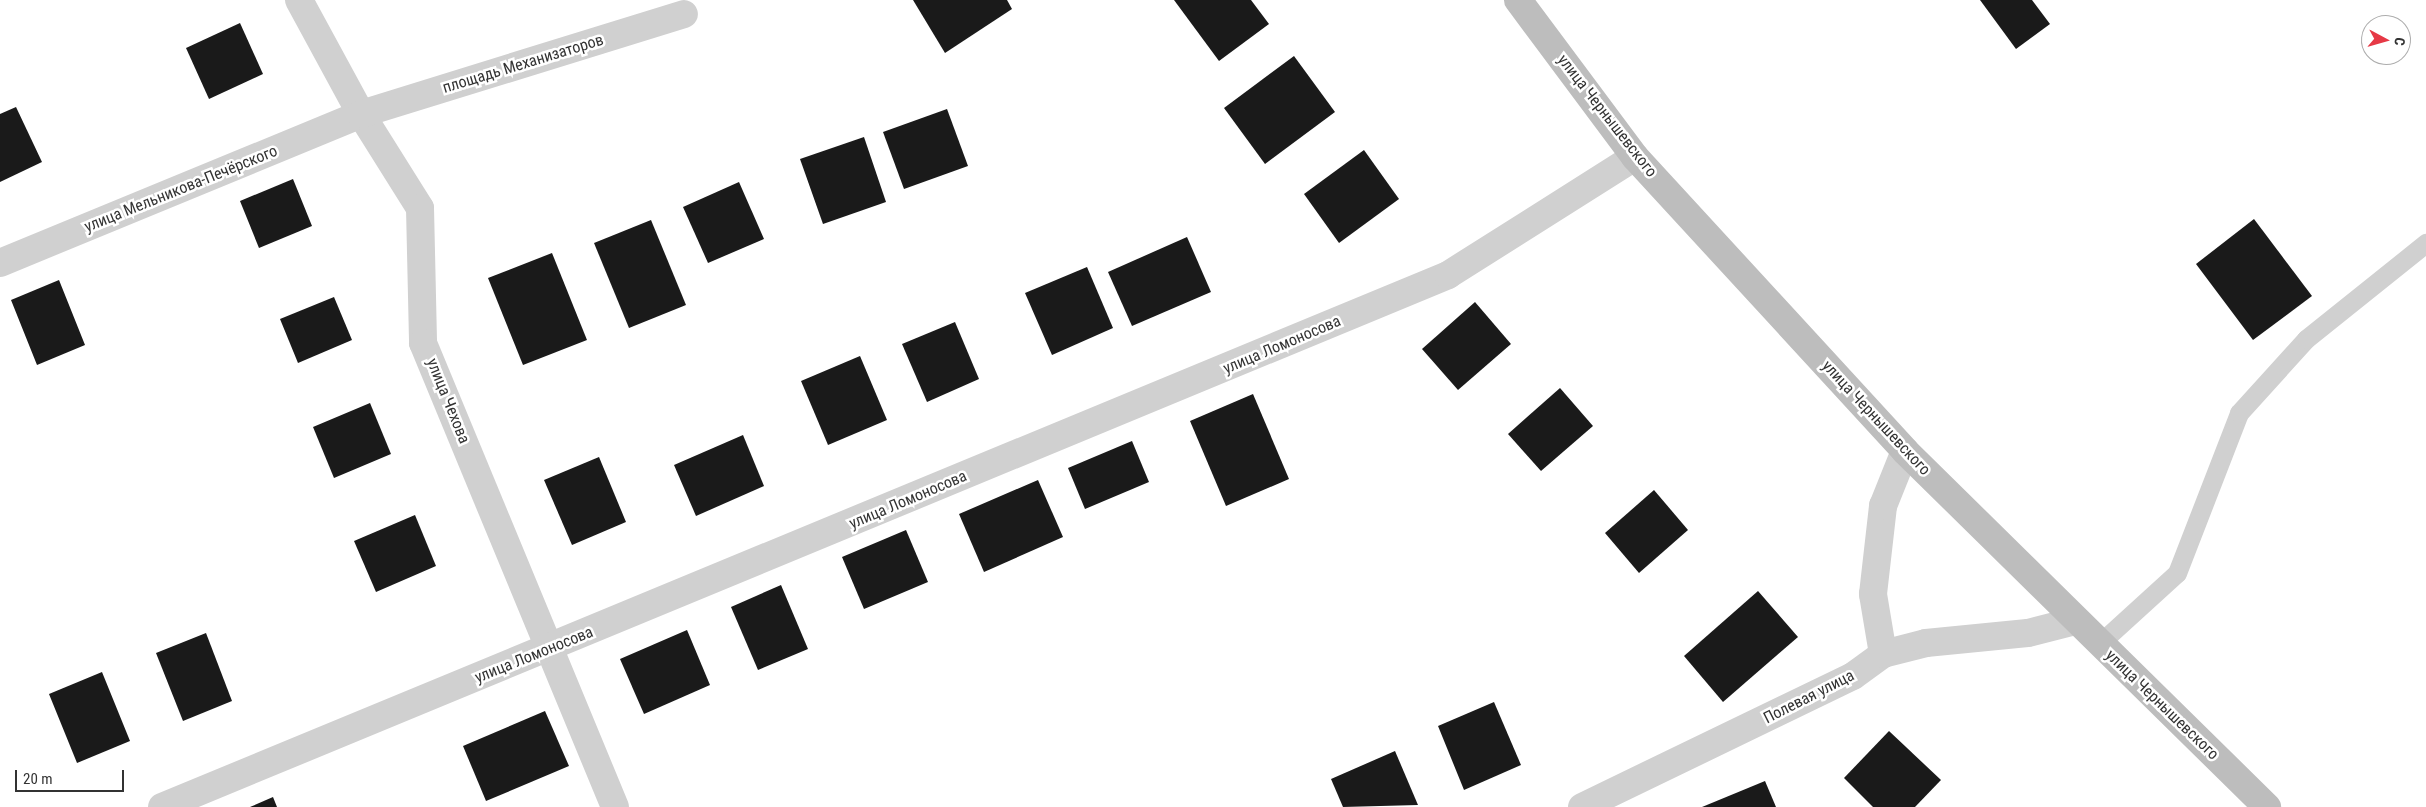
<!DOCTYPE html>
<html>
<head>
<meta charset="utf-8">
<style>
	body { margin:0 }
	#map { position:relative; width:2426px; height:807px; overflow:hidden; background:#fff; font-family:"Roboto Condensed",sans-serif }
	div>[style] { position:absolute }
	.building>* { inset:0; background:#1a1a1a }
	.service>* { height:19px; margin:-9.5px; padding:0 9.5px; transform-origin:9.5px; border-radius:9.5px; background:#d0d0d0 }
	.minor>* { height:28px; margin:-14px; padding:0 14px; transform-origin:14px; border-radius:14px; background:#d0d0d0 }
	.secondary>* { height:28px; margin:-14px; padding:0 14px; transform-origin:14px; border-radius:14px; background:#bdbdbd }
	span { translate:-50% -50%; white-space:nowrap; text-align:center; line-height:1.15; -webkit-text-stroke:5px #fff; paint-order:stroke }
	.street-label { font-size:16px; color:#333 }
	.north { position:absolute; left:2361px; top:15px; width:50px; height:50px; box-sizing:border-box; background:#fff; border:1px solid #adadad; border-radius:50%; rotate:96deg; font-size:14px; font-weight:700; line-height:20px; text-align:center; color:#333 }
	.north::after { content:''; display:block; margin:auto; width:18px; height:22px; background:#e63946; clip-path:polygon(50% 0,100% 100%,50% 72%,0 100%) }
	.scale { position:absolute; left:15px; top:770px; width:109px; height:22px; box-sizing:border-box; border:2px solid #333; border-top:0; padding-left:6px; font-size:15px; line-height:18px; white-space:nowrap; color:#333; -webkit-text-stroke:4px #fff; paint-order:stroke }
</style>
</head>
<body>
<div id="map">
	<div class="building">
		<div style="clip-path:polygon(913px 0,1007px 0,1012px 9px,945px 53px)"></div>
		<div style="clip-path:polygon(1174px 0,1251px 0,1269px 24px,1219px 61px)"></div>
		<div style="clip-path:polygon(1980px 0,2032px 0,2050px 24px,2016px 49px)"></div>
		<div style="clip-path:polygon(240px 23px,263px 74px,209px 99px,186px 48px)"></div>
		<div style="clip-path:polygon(1294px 56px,1335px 112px,1265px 164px,1224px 108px)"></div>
		<div style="clip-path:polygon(16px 107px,42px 162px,0 182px,0 114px)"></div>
		<div style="clip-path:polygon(947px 109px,968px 166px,904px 189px,883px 132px)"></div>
		<div style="clip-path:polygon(864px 137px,886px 202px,823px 224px,800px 159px)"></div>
		<div style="clip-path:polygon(1364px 150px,1399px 199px,1339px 243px,1304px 194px)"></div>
		<div style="clip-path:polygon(293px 179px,312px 226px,259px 248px,240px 201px)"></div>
		<div style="clip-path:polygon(739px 182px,764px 239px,708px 263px,683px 207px)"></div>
		<div style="clip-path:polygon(2254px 219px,2312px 296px,2253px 340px,2196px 264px)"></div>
		<div style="clip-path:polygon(651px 220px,686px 305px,629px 328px,594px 243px)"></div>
		<div style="clip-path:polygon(1187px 237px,1211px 292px,1132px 326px,1108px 272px)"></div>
		<div style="clip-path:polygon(552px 253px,587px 340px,523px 365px,488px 278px)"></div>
		<div style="clip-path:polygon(1087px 267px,1113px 328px,1052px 355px,1025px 293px)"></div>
		<div style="clip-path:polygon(59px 280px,85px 345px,37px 365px,11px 300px)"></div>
		<div style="clip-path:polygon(334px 297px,352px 340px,298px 363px,280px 319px)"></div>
		<div style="clip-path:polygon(1475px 302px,1511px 344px,1458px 390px,1422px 349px)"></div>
		<div style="clip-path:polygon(955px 322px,979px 379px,927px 402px,902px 344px)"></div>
		<div style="clip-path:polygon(860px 356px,887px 420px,828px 445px,801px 381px)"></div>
		<div style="clip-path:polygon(1560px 388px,1593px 426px,1541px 471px,1508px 434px)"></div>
		<div style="clip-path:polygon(1253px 394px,1289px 479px,1226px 506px,1190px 421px)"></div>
		<div style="clip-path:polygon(370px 403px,391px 454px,334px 478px,313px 427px)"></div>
		<div style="clip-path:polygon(743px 435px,764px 486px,696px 516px,674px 465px)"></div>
		<div style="clip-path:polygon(1132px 441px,1149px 482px,1085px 509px,1068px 468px)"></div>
		<div style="clip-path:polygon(599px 457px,626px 522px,572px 545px,544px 480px)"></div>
		<div style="clip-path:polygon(1038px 480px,1063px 537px,984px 572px,959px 514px)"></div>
		<div style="clip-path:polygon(1654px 490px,1688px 530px,1639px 573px,1605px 533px)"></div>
		<div style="clip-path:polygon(415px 515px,436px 566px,376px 592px,354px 541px)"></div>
		<div style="clip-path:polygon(906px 530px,928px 582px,864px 609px,842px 557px)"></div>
		<div style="clip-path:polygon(781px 585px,808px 649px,758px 670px,731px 607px)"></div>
		<div style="clip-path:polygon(1758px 591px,1798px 637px,1723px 702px,1684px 656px)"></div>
		<div style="clip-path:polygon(687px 630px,710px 685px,644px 714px,620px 659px)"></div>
		<div style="clip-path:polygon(206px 633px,232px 701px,183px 721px,156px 653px)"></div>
		<div style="clip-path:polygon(102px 672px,130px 741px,77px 763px,49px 694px)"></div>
		<div style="clip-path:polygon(1494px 702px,1521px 765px,1464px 790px,1438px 726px)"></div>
		<div style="clip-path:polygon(545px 711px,569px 766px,486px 801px,463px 746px)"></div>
		<div style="clip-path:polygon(1889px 731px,1941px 780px,1915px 807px,1873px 807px,1844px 778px)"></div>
		<div style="clip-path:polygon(1395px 751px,1418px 805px,1343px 807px,1331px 779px)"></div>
		<div style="clip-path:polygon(1765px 781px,1776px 807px,1702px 807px)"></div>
		<div style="clip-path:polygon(273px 797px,277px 807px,250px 807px)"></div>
	</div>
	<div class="service">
		<div style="left:2099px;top:644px;width:105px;rotate:-42.3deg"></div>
		<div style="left:2177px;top:573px;width:172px;rotate:-68.8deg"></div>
		<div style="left:2239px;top:413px;width:100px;rotate:-47.8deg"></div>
		<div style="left:2306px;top:339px;width:154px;rotate:-38.7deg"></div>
	</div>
	<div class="minor">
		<div style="left:299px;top:0;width:130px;rotate:61.5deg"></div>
		<div style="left:361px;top:114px;width:111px;rotate:57.9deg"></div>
		<div style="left:420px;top:208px;width:135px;rotate:88.7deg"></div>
		<div style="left:423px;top:343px;width:502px;rotate:67.52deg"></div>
		<div style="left:0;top:263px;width:391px;rotate:-22.4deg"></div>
		<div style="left:361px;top:114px;width:338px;rotate:-17.2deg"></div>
		<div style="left:1883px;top:654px;width:61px;rotate:-99.5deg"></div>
		<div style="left:1873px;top:594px;width:89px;rotate:-83.5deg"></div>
		<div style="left:1883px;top:506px;width:59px;rotate:-68.2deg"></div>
		<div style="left:162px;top:807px;width:1392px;rotate:-22.47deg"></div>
		<div style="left:1448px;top:275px;width:221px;rotate:-32.3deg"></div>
		<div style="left:1582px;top:807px;width:301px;rotate:-25.8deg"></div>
		<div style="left:1853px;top:676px;width:37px;rotate:-36deg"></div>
		<div style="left:1883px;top:654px;width:44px;rotate:-14.3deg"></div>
		<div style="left:1926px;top:643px;width:102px;rotate:-5.6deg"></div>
		<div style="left:2028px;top:633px;width:49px;rotate:-14.3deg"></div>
	</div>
	<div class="secondary">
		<div style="left:1518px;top:0;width:196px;rotate:53.3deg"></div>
		<div style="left:1635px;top:157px;width:399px;rotate:47.4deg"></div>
		<div style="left:1905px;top:451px;width:508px;rotate:44.52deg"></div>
	</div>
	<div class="street-label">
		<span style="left:523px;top:64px;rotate:-17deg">площадь Механизаторов</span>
		<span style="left:1607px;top:116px;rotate:52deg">улица Чернышевского</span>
		<span style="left:181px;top:189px;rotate:-22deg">улица Мельникова-Печёрского</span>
		<span style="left:1282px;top:345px;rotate:-23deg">улица Ломоносова</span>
		<span style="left:448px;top:401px;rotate:68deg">улица Чехова</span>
		<span style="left:1876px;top:418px;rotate:47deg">улица Чернышевского</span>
		<span style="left:908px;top:500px;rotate:-23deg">улица Ломоносова</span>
		<span style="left:534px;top:655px;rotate:-22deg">улица Ломоносова</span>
		<span style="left:1809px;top:697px;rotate:-27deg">Полевая улица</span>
		<span style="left:2162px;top:705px;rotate:44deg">улица Чернышевского</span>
	</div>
	<div class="north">С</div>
	<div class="scale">20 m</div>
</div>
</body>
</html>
